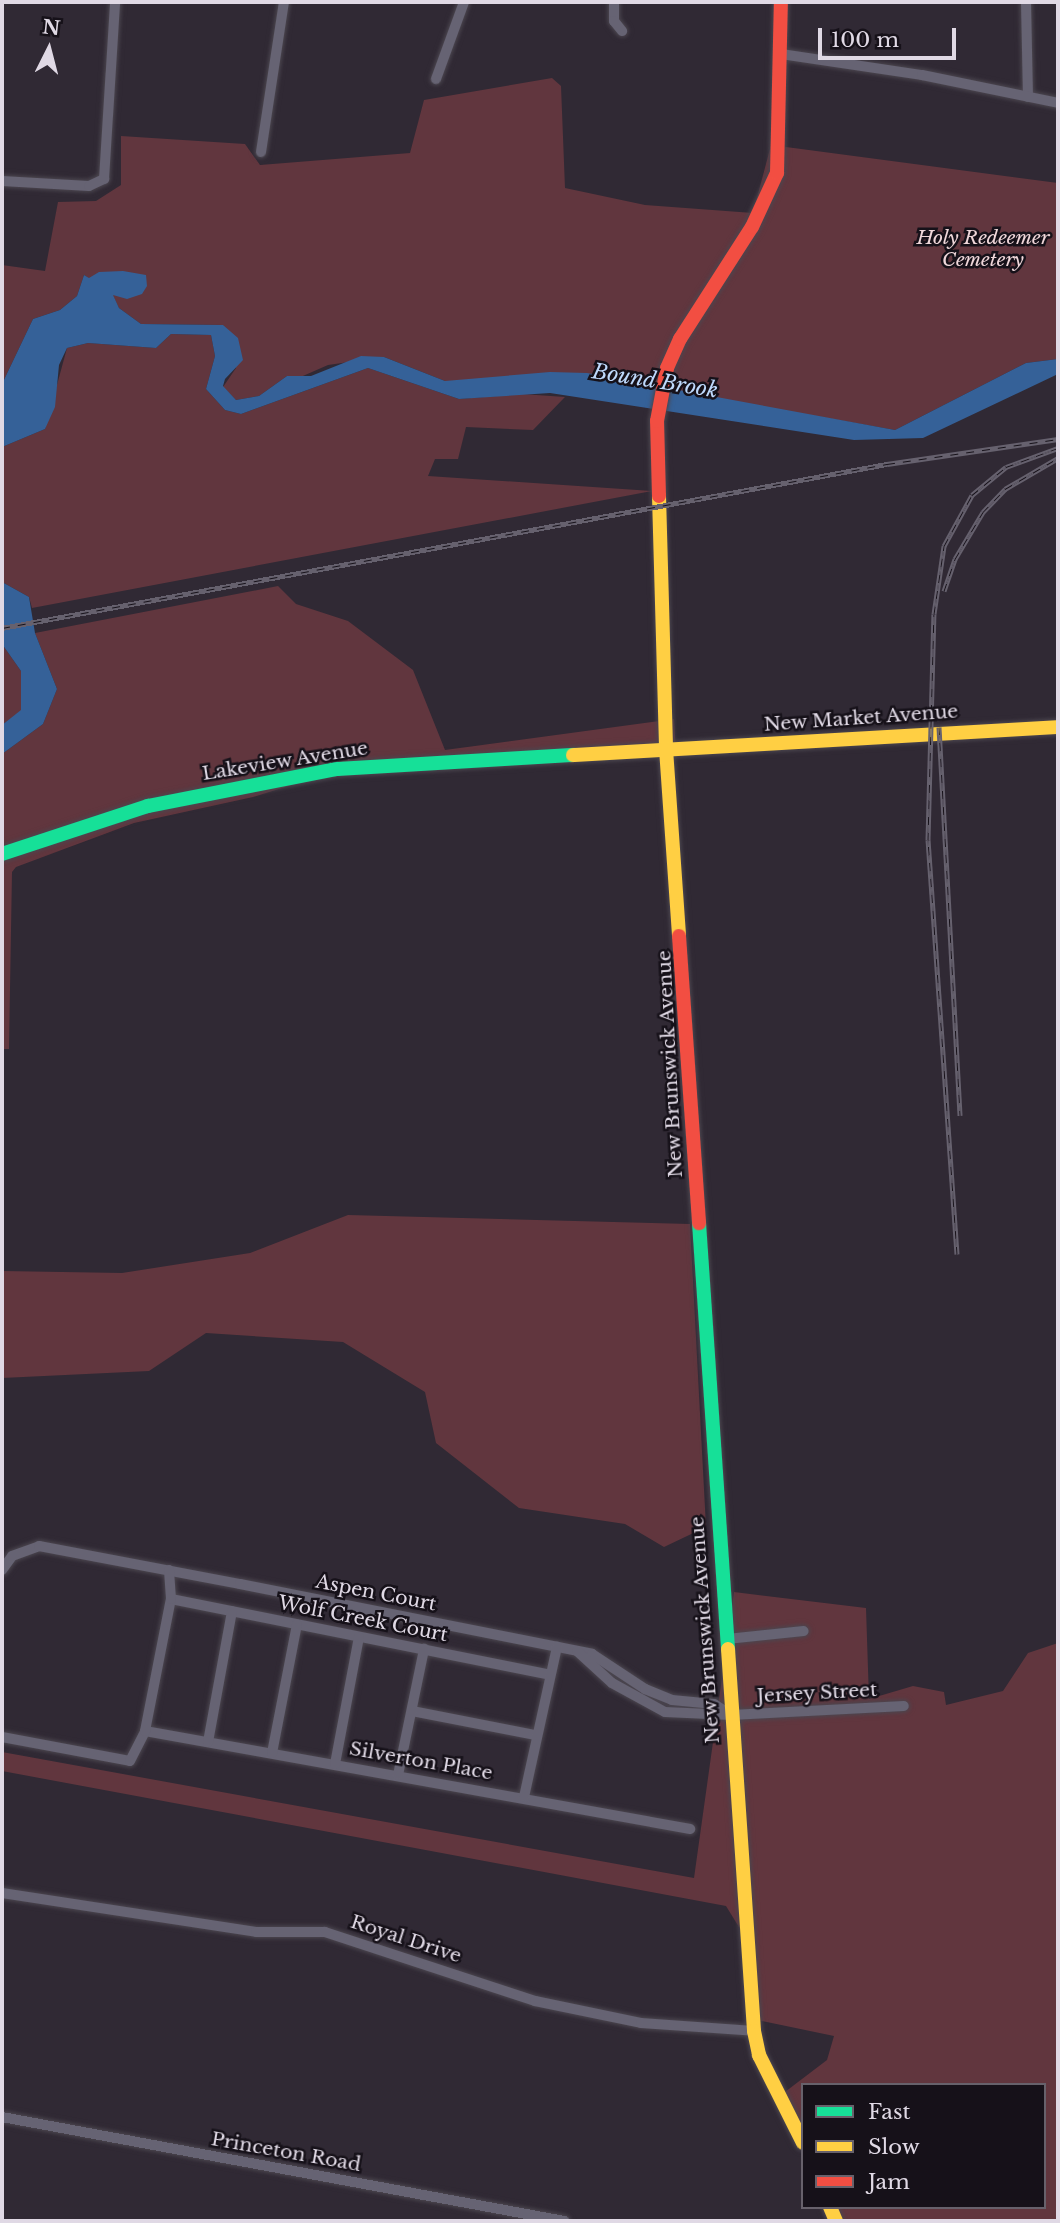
<!DOCTYPE html>
<html>
<head>
<meta charset="utf-8">
<style>
	body { margin:0 }
	#map { position:relative; width:1060px; height:2223px; overflow:hidden; background:#302934; font-family:"Libre Baskerville",serif }
	div>[style] { position:absolute }
	.green>* { inset:0; background:#61363e }
	.water>* { inset:0; background:#356198 }
	.roads { filter:drop-shadow(0 0 2px #4b464f) drop-shadow(0 0 2px #4b464f) }
	.street>* { height:10px; margin:-5px; padding:0 5px; transform-origin:5px; border-radius:5px; background:#666373 }
	.fast>* { height:14px; margin:-7px; padding:0 7px; transform-origin:7px; border-radius:7px; background:#16e098 }
	.slow>* { height:14px; margin:-7px; padding:0 7px; transform-origin:7px; border-radius:7px; background:#ffcf43 }
	.jam>* { height:14px; margin:-7px; padding:0 7px; transform-origin:7px; border-radius:7px; background:#f24e42 }
	.rail>* { height:5px; margin-top:-2.5px; transform-origin:0; background:repeating-linear-gradient(90deg,#161119 0 8px,#66616e 0 16px); box-sizing:border-box; border-block:2px solid #66616e }
	span { translate:-50% -50%; white-space:nowrap; text-align:center; line-height:1.15; -webkit-text-stroke:5px #161119; paint-order:stroke }
	.park-label { font-size:19px; color:#f0d7da; font-style:italic }
	.street-label { font-size:19px; color:#e0d9e5 }
	.water-label { font-size:21px; color:#bed9fc; font-style:italic }
	.frame { position:absolute; inset:0; border:4px solid #e0d9e5; pointer-events:none }
	.legend { position:absolute; left:801px; top:2083px; width:245px; height:126px; box-sizing:border-box; background:#161119; border:2px solid #67616b; margin:0; padding:9px 12px; list-style:none; font-size:21px; color:#e0d9e5 }
	.legend li { display:flex; align-items:center; gap:14px; height:35px }
	.legend b { width:35px; border:2px solid #67616b }
	.north { position:absolute; left:14px; top:14px; width:70px; height:70px; -webkit-text-stroke:5px #161119; paint-order:stroke; rotate:6deg; font-size:19px; font-weight:700; line-height:28px; text-align:center; color:#e0d9e5 }
	.north::after { content:''; display:block; margin:auto; width:24px; height:32px; background:#e0d9e5; clip-path:polygon(50% 0,100% 100%,50% 72%,0 100%) }
	.scale { position:absolute; left:818px; top:28px; width:138px; height:32px; box-sizing:border-box; border:4px solid #e0d9e5; border-top:0; padding-left:9px; font-size:21px; line-height:24px; white-space:nowrap; color:#e0d9e5; -webkit-text-stroke:5px #161119; paint-order:stroke }
</style>
</head>
<body>
<div id="map">
	<div class="green">
		<div style="clip-path:polygon(552px 78px,561px 86px,565px 188px,645px 205px,753px 213px,771px 145px,1058px 183px,1058px 359px,1026px 363px,895px 430px,787px 411px,445px 381px,384px 357px,328px 365px,296px 379px,287px 376px,259px 396px,236px 400px,223px 387px,236px 368px,223px 325px,141px 324px,119px 308px,112px 294px,84px 275px,77px 296px,60px 310px,33px 319px,2px 384px,2px 265px,45px 271px,58px 202px,96px 201px,121px 185px,121px 136px,245px 144px,260px 165px,410px 153px,424px 100px)"></div>
		<div style="clip-path:polygon(171px 334px,211px 335px,215px 356px,206px 389px,225px 410px,241px 414px,368px 368px,459px 399px,522px 394px,565px 397px,533px 430px,466px 427px,458px 459px,435px 459px,428px 476px,652px 491px,32px 608px,29px 597px,2px 582px,2px 447px,45px 429px,67px 348px,88px 343px,156px 348px)"></div>
		<div style="clip-path:polygon(278px 586px,296px 604px,348px 621px,413px 670px,445px 750px,674px 719px,676px 753px,327px 774px,253px 797px,134px 823px,16px 867px,12px 872px,9px 1049px,2px 1049px,2px 754px,43px 724px,57px 689px,35px 633px)"></div>
		<div style="clip-path:polygon(2px 644px,21px 671px,21px 711px,2px 725px)"></div>
		<div style="clip-path:polygon(348px 1215px,690px 1224px,706px 1527px,664px 1547px,625px 1524px,519px 1508px,436px 1443px,425px 1392px,343px 1342px,206px 1333px,149px 1371px,2px 1378px,2px 1271px,122px 1273px,250px 1253px)"></div>
		<div style="clip-path:polygon(734px 1592px,866px 1608px,869px 1699px,913px 1686px,944px 1692px,946px 1705px,1003px 1691px,1028px 1653px,1058px 1643px,1058px 2221px,837px 2221px,830px 2207px,1044px 2207px,1044px 2085px,803px 2085px,803px 2150px,777px 2098px,827px 2060px,834px 2036px,752px 2019px,750px 1945px,726px 1906px,2px 1771px,2px 1752px,694px 1878px)"></div>
	</div>
	<div class="water">
		<div style="clip-path:polygon(123px 271px,146px 275px,147px 286px,142px 294px,127px 299px,113px 295px,119px 308px,141px 324px,223px 325px,238px 338px,243px 360px,225px 379px,223px 386px,236px 400px,259px 396px,287px 376px,311px 376px,361px 356px,384px 357px,445px 381px,550px 372px,587px 373px,895px 430px,1026px 363px,1058px 359px,1058px 374px,923px 438px,854px 440px,550px 393px,459px 399px,368px 368px,241px 414px,225px 410px,206px 389px,215px 356px,211px 335px,171px 334px,156px 348px,88px 343px,67px 348px,59px 365px,55px 407px,45px 429px,2px 447px,2px 384px,33px 319px,60px 310px,77px 296px,84px 275px,89px 278px,99px 272px)"></div>
		<div style="clip-path:polygon(2px 582px,29px 597px,35px 633px,57px 689px,43px 724px,2px 754px,2px 725px,21px 710px,21px 671px,2px 644px)"></div>
	</div>
	<div class="roads">
		<div class="street">
			<div style="left:614px;top:2px;width:19px;rotate:90deg"></div>
			<div style="left:614px;top:21px;width:13px;rotate:51deg"></div>
			<div style="left:1026px;top:2px;width:95px;rotate:88.8deg"></div>
			<div style="left:781px;top:54px;width:143px;rotate:8.5deg"></div>
			<div style="left:922px;top:75px;width:139px;rotate:11.6deg"></div>
			<div style="left:436px;top:79px;width:82px;rotate:-70deg"></div>
			<div style="left:261px;top:152px;width:152px;rotate:-81.3deg"></div>
			<div style="left:2px;top:181px;width:87px;rotate:3.3deg"></div>
			<div style="left:89px;top:186px;width:17px;rotate:-25deg"></div>
			<div style="left:104px;top:179px;width:177px;rotate:-86.4deg"></div>
			<div style="left:2px;top:1570px;width:17px;rotate:-54deg"></div>
			<div style="left:12px;top:1556px;width:29px;rotate:-20deg"></div>
			<div style="left:39px;top:1546px;width:205px;rotate:10.7deg"></div>
			<div style="left:240px;top:1584px;width:359px;rotate:11.2deg"></div>
			<div style="left:592px;top:1654px;width:64px;rotate:33.4deg"></div>
			<div style="left:645px;top:1689px;width:29px;rotate:22deg"></div>
			<div style="left:672px;top:1700px;width:42px;rotate:5.4deg"></div>
			<div style="left:714px;top:1704px;width:20px;rotate:33deg"></div>
			<div style="left:171px;top:1599px;width:384px;rotate:11.3deg"></div>
			<div style="left:727px;top:1639px;width:77px;rotate:-5.9deg"></div>
			<div style="left:577px;top:1651px;width:47px;rotate:42.4deg"></div>
			<div style="left:612px;top:1683px;width:60px;rotate:28.7deg"></div>
			<div style="left:665px;top:1712px;width:66px;rotate:2.6deg"></div>
			<div style="left:731px;top:1715px;width:173px;rotate:-3deg"></div>
			<div style="left:412px;top:1711px;width:126px;rotate:11deg"></div>
			<div style="left:145px;top:1731px;width:554px;rotate:10.19deg"></div>
			<div style="left:2px;top:1737px;width:130px;rotate:10.6deg"></div>
			<div style="left:130px;top:1761px;width:34px;rotate:-63deg"></div>
			<div style="left:145px;top:1731px;width:135px;rotate:-78.9deg"></div>
			<div style="left:171px;top:1599px;width:29px;rotate:-94deg"></div>
			<div style="left:208px;top:1742px;width:133px;rotate:-79.6deg"></div>
			<div style="left:272px;top:1753px;width:131px;rotate:-79deg"></div>
			<div style="left:335px;top:1764px;width:129px;rotate:-79.3deg"></div>
			<div style="left:398px;top:1775px;width:129px;rotate:-78.3deg"></div>
			<div style="left:524px;top:1797px;width:154px;rotate:-77.6deg"></div>
			<div style="left:2px;top:1893px;width:257px;rotate:8.7deg"></div>
			<div style="left:256px;top:1932px;width:69px"></div>
			<div style="left:325px;top:1932px;width:221px;rotate:18.2deg"></div>
			<div style="left:535px;top:2001px;width:108px;rotate:11.7deg"></div>
			<div style="left:641px;top:2023px;width:113px;rotate:4deg"></div>
			<div style="left:2px;top:2117px;width:572px;rotate:10.48deg"></div>
		</div>
		<div class="fast">
			<div style="left:2px;top:854px;width:154px;rotate:-18.2deg"></div>
			<div style="left:148px;top:806px;width:192px;rotate:-11.1deg"></div>
			<div style="left:336px;top:769px;width:237px;rotate:-3.4deg"></div>
			<div style="left:699px;top:1223px;width:427px;rotate:86.1deg"></div>
		</div>
		<div class="slow">
			<div style="left:659px;top:496px;width:253px;rotate:88.4deg"></div>
			<div style="left:666px;top:749px;width:187px;rotate:86deg"></div>
			<div style="left:573px;top:755px;width:486px;rotate:-3.3deg"></div>
			<div style="left:728px;top:1649px;width:383px;rotate:86.1deg"></div>
			<div style="left:754px;top:2031px;width:25px;rotate:78deg"></div>
			<div style="left:759px;top:2055px;width:98px;rotate:63.4deg"></div>
			<div style="left:830px;top:2207px;width:15px;rotate:67deg"></div>
		</div>
		<div class="jam">
			<div style="left:659px;top:496px;width:75px;rotate:-91.5deg"></div>
			<div style="left:657px;top:421px;width:54px;rotate:-79.3deg"></div>
			<div style="left:667px;top:368px;width:32px;rotate:-66deg"></div>
			<div style="left:680px;top:339px;width:133px;rotate:-57.3deg"></div>
			<div style="left:752px;top:227px;width:60px;rotate:-65.2deg"></div>
			<div style="left:777px;top:173px;width:171px;rotate:-88.7deg"></div>
			<div style="left:679px;top:936px;width:288px;rotate:86deg"></div>
		</div>
	</div>
	<div class="rail">
		<div style="left:944px;top:591px;width:34px;rotate:-71deg"></div>
		<div style="left:955px;top:559px;width:55px;rotate:-59.2deg"></div>
		<div style="left:983px;top:512px;width:32px;rotate:-46deg"></div>
		<div style="left:1005px;top:489px;width:61px;rotate:-30.3deg"></div>
		<div style="left:2px;top:628px;width:900px;rotate:-10.5deg"></div>
		<div style="left:887px;top:464px;width:173px;rotate:-8.3deg"></div>
		<div style="left:939px;top:727px;width:389px;rotate:86.9deg"></div>
		<div style="left:957px;top:1254px;width:415px;rotate:-94deg"></div>
		<div style="left:928px;top:840px;width:226px;rotate:-88.5deg"></div>
		<div style="left:934px;top:614px;width:69px;rotate:-81.6deg"></div>
		<div style="left:944px;top:546px;width:58px;rotate:-61.2deg"></div>
		<div style="left:972px;top:495px;width:44px;rotate:-39.5deg"></div>
		<div style="left:1006px;top:467px;width:55px;rotate:-20.1deg"></div>
	</div>
	<div class="park-label">
		<span style="left:983px;top:249px">Holy Redeemer<br>Cemetery</span>
	</div>
	<div class="street-label">
		<span style="left:861px;top:718px;rotate:-4deg">New Market Avenue</span>
		<span style="left:285px;top:761px;rotate:-9deg">Lakeview Avenue</span>
		<span style="left:670px;top:1064px;rotate:-93deg">New Brunswick Avenue</span>
		<span style="left:376px;top:1593px;rotate:11deg">Aspen Court</span>
		<span style="left:363px;top:1619px;rotate:11deg">Wolf Creek Court</span>
		<span style="left:705px;top:1630px;rotate:-94deg">New Brunswick Avenue</span>
		<span style="left:817px;top:1693px;rotate:-3deg">Jersey Street</span>
		<span style="left:421px;top:1761px;rotate:10deg">Silverton Place</span>
		<span style="left:406px;top:1939px;rotate:18deg">Royal Drive</span>
		<span style="left:286px;top:2152px;rotate:10deg">Princeton Road</span>
	</div>
	<div class="water-label">
		<span style="left:655px;top:381px;rotate:9deg">Bound Brook</span>
	</div>
	<div class="frame"></div>
	<ul class="legend">
	<li><b style="height:9px;background:#16e098"></b>Fast</li>
	<li><b style="height:9px;background:#ffcf43"></b>Slow</li>
	<li><b style="height:9px;background:#f24e42"></b>Jam</li>
	</ul>
	<div class="north">N</div>
	<div class="scale">100 m</div>
</div>
</body>
</html>
